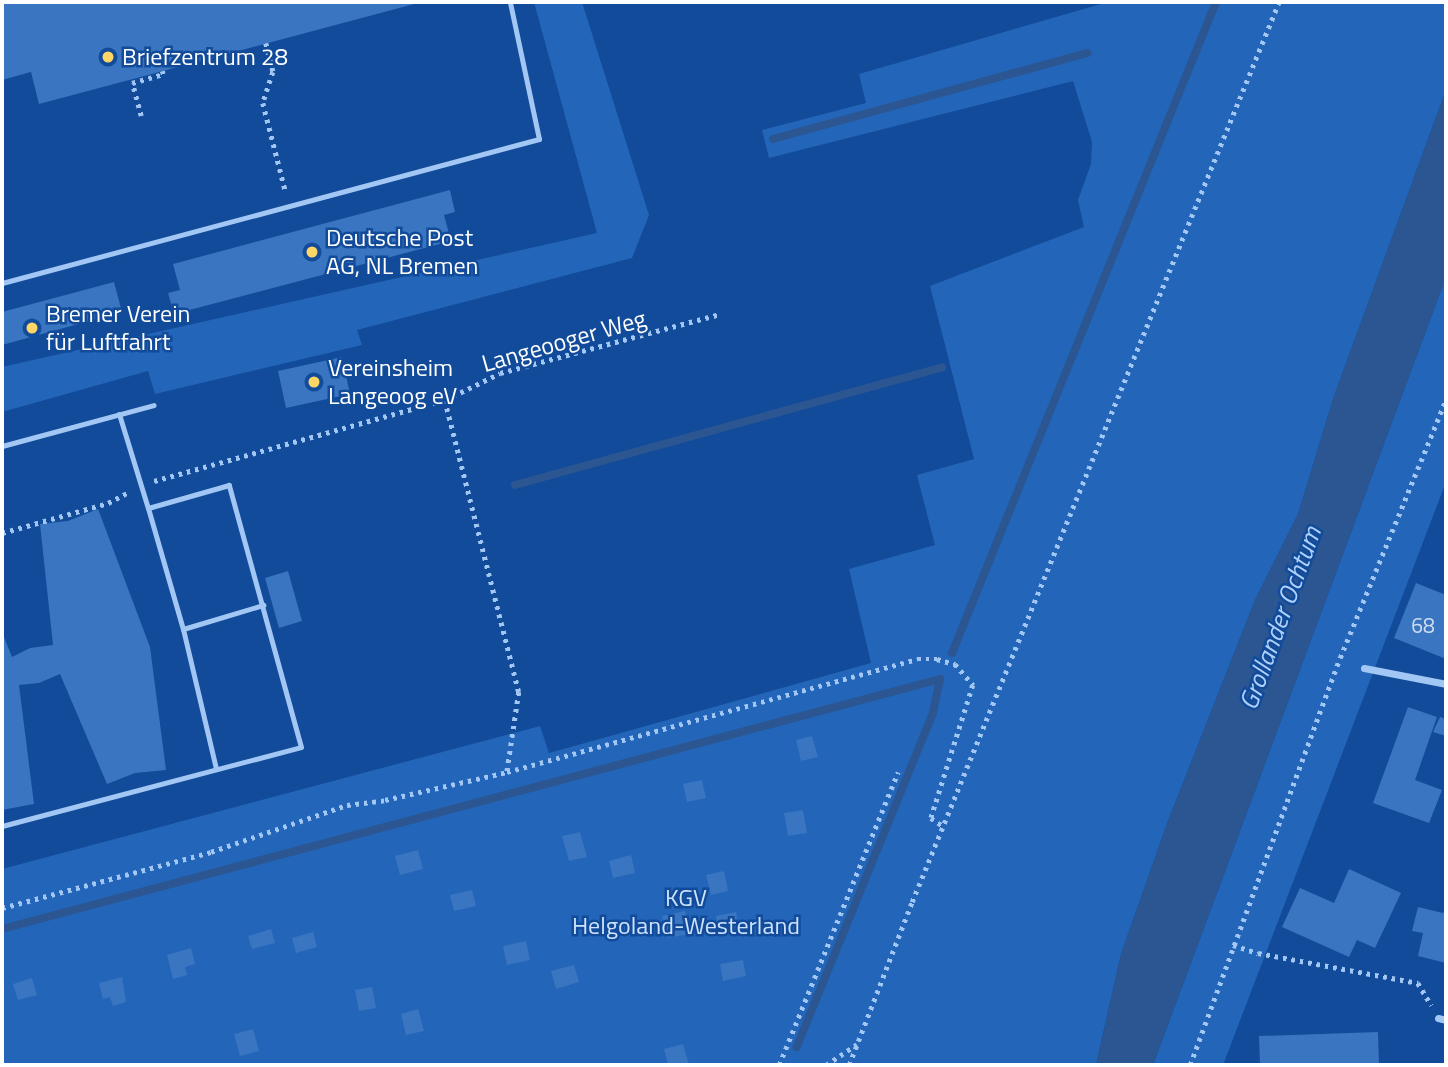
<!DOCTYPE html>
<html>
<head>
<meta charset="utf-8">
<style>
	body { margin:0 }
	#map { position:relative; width:1448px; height:1067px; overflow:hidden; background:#114b9a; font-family:"Titillium Web",sans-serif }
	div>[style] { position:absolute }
	.green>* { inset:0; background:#2365b8 }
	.water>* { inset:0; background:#2b5691 }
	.stream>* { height:8px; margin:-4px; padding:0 4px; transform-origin:4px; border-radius:4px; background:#2b5691 }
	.building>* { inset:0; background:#3975c1 }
	.path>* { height:4.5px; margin-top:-2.25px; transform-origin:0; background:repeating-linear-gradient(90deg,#a3c7f4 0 3.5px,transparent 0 8.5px) }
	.lane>* { height:5px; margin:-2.5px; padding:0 2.5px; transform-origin:2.5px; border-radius:2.5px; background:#a3c7f4 }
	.street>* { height:7px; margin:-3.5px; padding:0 3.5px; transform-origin:3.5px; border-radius:3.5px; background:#a3c7f4 }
	.dots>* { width:19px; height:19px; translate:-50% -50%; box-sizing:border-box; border:4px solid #114b9a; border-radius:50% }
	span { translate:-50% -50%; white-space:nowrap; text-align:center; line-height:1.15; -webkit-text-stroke:5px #114b9a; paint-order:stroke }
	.number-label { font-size:21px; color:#cedcf0 }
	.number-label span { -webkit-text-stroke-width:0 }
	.poi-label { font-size:24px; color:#fff }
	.left { translate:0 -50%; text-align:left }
	.street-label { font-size:24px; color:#fff }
	.park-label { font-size:24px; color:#cce2fe }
	.water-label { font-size:26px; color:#b0d1fb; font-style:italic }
	.frame { position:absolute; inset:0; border:4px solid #fff; pointer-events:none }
</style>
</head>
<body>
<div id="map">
	<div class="green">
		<div style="clip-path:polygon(534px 2px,582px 2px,649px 215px,632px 258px,357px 330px,362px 345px,155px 394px,148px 371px,2px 412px,2px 367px,597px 233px)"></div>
		<div style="clip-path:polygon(1108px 2px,1446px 2px,1446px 90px,1334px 396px,1298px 514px,1255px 600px,1168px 821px,1121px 954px,1096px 1065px,2px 1065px,2px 869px,540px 726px,549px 753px,871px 663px,849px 569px,935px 545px,917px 475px,974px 459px,930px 286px,1084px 227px,1078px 200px,1091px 164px,1092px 142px,1073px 81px,769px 158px,762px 130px,866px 103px,859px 74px)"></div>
		<div style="clip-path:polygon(1446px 277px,1446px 482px,1223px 1065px,1153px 1065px)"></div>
	</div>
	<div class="water">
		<div style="clip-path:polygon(1446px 90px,1446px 277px,1153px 1065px,1096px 1065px,1121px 954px,1168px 821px,1255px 600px,1298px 514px,1334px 396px)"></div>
	</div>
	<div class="stream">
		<div style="left:773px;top:139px;width:326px;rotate:-15.3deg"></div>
		<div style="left:515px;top:485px;width:443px;rotate:-15.4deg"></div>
		<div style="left:952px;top:653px;width:702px;rotate:-67.93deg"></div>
		<div style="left:2px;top:929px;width:971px;rotate:-14.92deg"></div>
		<div style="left:940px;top:679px;width:35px;rotate:102deg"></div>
		<div style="left:933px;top:713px;width:361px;rotate:112.2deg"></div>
	</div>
	<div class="building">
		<div style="clip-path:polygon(2px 2px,418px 2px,418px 3px,39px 104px,31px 72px,2px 80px)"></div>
		<div style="clip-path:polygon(450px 190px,455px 212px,444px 215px,451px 241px,174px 314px,168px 293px,180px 290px,173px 264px)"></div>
		<div style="clip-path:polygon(114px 282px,122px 312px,2px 345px,2px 312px)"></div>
		<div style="clip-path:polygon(342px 357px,350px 394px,286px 408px,278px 371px)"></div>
		<div style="clip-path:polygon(98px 509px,150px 647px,166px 770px,135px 773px,107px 784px,60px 674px,39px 683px,19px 685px,34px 804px,2px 810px,2px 632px,12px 657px,30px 648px,53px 645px,40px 524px,68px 521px)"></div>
		<div style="clip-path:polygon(288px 571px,302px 621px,279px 628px,265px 578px)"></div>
		<div style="clip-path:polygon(1416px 583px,1446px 595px,1444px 611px,1446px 612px,1446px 659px,1394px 638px)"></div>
		<div style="clip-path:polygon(1408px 707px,1437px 717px,1415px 780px,1442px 790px,1429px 823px,1373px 803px)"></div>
		<div style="clip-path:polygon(1440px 717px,1446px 719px,1446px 736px,1433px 732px)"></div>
		<div style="clip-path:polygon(812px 736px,818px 757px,801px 761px,796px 740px)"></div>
		<div style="clip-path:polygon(702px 780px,706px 798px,687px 802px,683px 784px)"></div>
		<div style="clip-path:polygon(803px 810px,807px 833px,788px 836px,784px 813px)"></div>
		<div style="clip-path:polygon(580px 832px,587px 857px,569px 861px,562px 836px)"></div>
		<div style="clip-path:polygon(418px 850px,423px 869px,400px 875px,395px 856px)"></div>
		<div style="clip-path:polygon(631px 855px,635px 873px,613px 878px,609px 861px)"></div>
		<div style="clip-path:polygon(1349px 869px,1401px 893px,1375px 948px,1357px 940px,1349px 957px,1282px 927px,1300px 888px,1334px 903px)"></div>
		<div style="clip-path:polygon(724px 871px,728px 891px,711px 895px,706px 875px)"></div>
		<div style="clip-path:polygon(472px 890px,476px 906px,454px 911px,450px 895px)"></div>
		<div style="clip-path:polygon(1446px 906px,1446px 963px,1418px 956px,1423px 933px,1412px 931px,1418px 907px,1443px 913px)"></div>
		<div style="clip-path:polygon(685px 911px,690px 934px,667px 938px,662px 916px)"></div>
		<div style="clip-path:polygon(736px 912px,740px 931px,721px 936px,716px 916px)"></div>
		<div style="clip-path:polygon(271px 929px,275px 943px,252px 949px,248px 936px)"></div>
		<div style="clip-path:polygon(313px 932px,317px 947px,296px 953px,292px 938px)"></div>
		<div style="clip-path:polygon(526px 941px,530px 960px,507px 965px,503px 946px)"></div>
		<div style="clip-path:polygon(191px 948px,195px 964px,185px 967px,187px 975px,173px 979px,167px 955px)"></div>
		<div style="clip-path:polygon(743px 960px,746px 976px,723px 981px,720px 964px)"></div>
		<div style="clip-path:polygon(574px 965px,579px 982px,556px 989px,551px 971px)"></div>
		<div style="clip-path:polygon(122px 977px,126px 1002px,113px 1006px,110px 997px,103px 999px,99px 983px)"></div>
		<div style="clip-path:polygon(32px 978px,37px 995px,18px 1000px,13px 984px)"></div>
		<div style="clip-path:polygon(372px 987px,376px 1008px,359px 1011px,355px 990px)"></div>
		<div style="clip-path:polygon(418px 1009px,424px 1031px,406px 1035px,401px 1014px)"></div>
		<div style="clip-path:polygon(253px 1029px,259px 1051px,240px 1056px,234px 1034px)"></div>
		<div style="clip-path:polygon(1378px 1032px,1379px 1065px,1260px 1065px,1259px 1036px)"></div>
		<div style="clip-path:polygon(683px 1044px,689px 1065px,668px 1065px,664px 1049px)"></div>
	</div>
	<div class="path">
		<div style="left:266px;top:43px;width:30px;rotate:76deg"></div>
		<div style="left:273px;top:72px;width:33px;rotate:108deg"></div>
		<div style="left:263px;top:103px;width:93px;rotate:75.7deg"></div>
		<div style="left:141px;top:116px;width:34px;rotate:-105deg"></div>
		<div style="left:132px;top:83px;width:32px;rotate:-16deg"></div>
		<div style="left:163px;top:74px;width:3px;rotate:-108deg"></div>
		<div style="left:445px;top:400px;width:301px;rotate:75.8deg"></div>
		<div style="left:519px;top:692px;width:81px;rotate:98.5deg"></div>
		<div style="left:154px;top:481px;width:302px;rotate:-15.6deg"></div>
		<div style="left:445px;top:400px;width:61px;rotate:-26.1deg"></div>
		<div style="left:500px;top:373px;width:225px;rotate:-15deg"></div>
		<div style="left:2px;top:533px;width:110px;rotate:-15.8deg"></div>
		<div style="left:108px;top:503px;width:21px;rotate:-28deg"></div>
		<div style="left:2px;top:908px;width:216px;rotate:-15deg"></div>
		<div style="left:211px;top:852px;width:144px;rotate:-19.1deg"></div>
		<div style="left:347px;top:805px;width:38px;rotate:-7deg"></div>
		<div style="left:385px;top:800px;width:125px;rotate:-12.9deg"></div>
		<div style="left:507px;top:772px;width:425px;rotate:-15.4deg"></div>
		<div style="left:917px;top:659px;width:20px"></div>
		<div style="left:937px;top:659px;width:19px;rotate:16deg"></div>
		<div style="left:955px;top:664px;width:28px;rotate:49deg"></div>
		<div style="left:973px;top:685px;width:139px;rotate:107.5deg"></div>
		<div style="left:931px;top:818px;width:14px;rotate:34deg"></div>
		<div style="left:1233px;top:945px;width:26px;rotate:18deg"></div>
		<div style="left:1258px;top:953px;width:163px;rotate:10.6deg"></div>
		<div style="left:1418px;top:983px;width:26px;rotate:59deg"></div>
		<div style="left:779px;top:1065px;width:316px;rotate:-67.9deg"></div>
		<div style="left:826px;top:1065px;width:37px;rotate:-34deg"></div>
		<div style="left:849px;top:1065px;width:175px;rotate:-68.9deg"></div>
		<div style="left:912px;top:902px;width:972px;rotate:-67.82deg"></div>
		<div style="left:1190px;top:1065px;width:434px;rotate:-69.8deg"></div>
		<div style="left:1340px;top:658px;width:280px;rotate:-67.7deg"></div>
	</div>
	<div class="lane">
		<div style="left:2px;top:283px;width:556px;rotate:-15.01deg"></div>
		<div style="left:539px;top:139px;width:140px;rotate:-102deg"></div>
		<div style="left:119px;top:414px;width:98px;rotate:72.9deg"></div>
		<div style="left:2px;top:446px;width:157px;rotate:-15.1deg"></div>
		<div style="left:183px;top:629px;width:84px;rotate:-16.7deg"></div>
		<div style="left:2px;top:826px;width:309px;rotate:-14.8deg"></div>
		<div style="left:301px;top:747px;width:272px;rotate:-105.4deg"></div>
		<div style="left:229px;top:485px;width:84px;rotate:164.1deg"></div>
		<div style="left:148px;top:508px;width:126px;rotate:73.9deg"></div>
		<div style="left:183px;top:629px;width:144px;rotate:76.7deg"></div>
	</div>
	<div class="street">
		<div style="left:1364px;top:668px;width:84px;rotate:11deg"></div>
		<div style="left:1438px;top:1018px;width:8px;rotate:14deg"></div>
	</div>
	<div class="dots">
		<div style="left:108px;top:57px;background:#ffd566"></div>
		<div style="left:312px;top:252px;background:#ffd566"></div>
		<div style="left:32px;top:328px;background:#ffd566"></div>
		<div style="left:314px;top:382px;background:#ffd566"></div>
	</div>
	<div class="number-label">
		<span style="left:1423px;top:625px">68</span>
	</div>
	<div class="poi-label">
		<span class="left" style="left:122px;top:57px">Briefzentrum 28</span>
		<span class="left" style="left:326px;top:252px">Deutsche Post<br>AG, NL Bremen</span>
		<span class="left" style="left:46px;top:328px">Bremer Verein<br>für Luftfahrt</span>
		<span class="left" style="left:328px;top:382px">Vereinsheim<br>Langeoog eV</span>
	</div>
	<div class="street-label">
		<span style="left:564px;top:341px;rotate:-16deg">Langeooger Weg</span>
	</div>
	<div class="park-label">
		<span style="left:686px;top:912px">KGV<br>Helgoland-Westerland</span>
	</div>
	<div class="water-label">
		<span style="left:1280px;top:618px;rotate:-70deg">Grollander Ochtum</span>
	</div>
	<div class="frame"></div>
</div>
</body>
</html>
